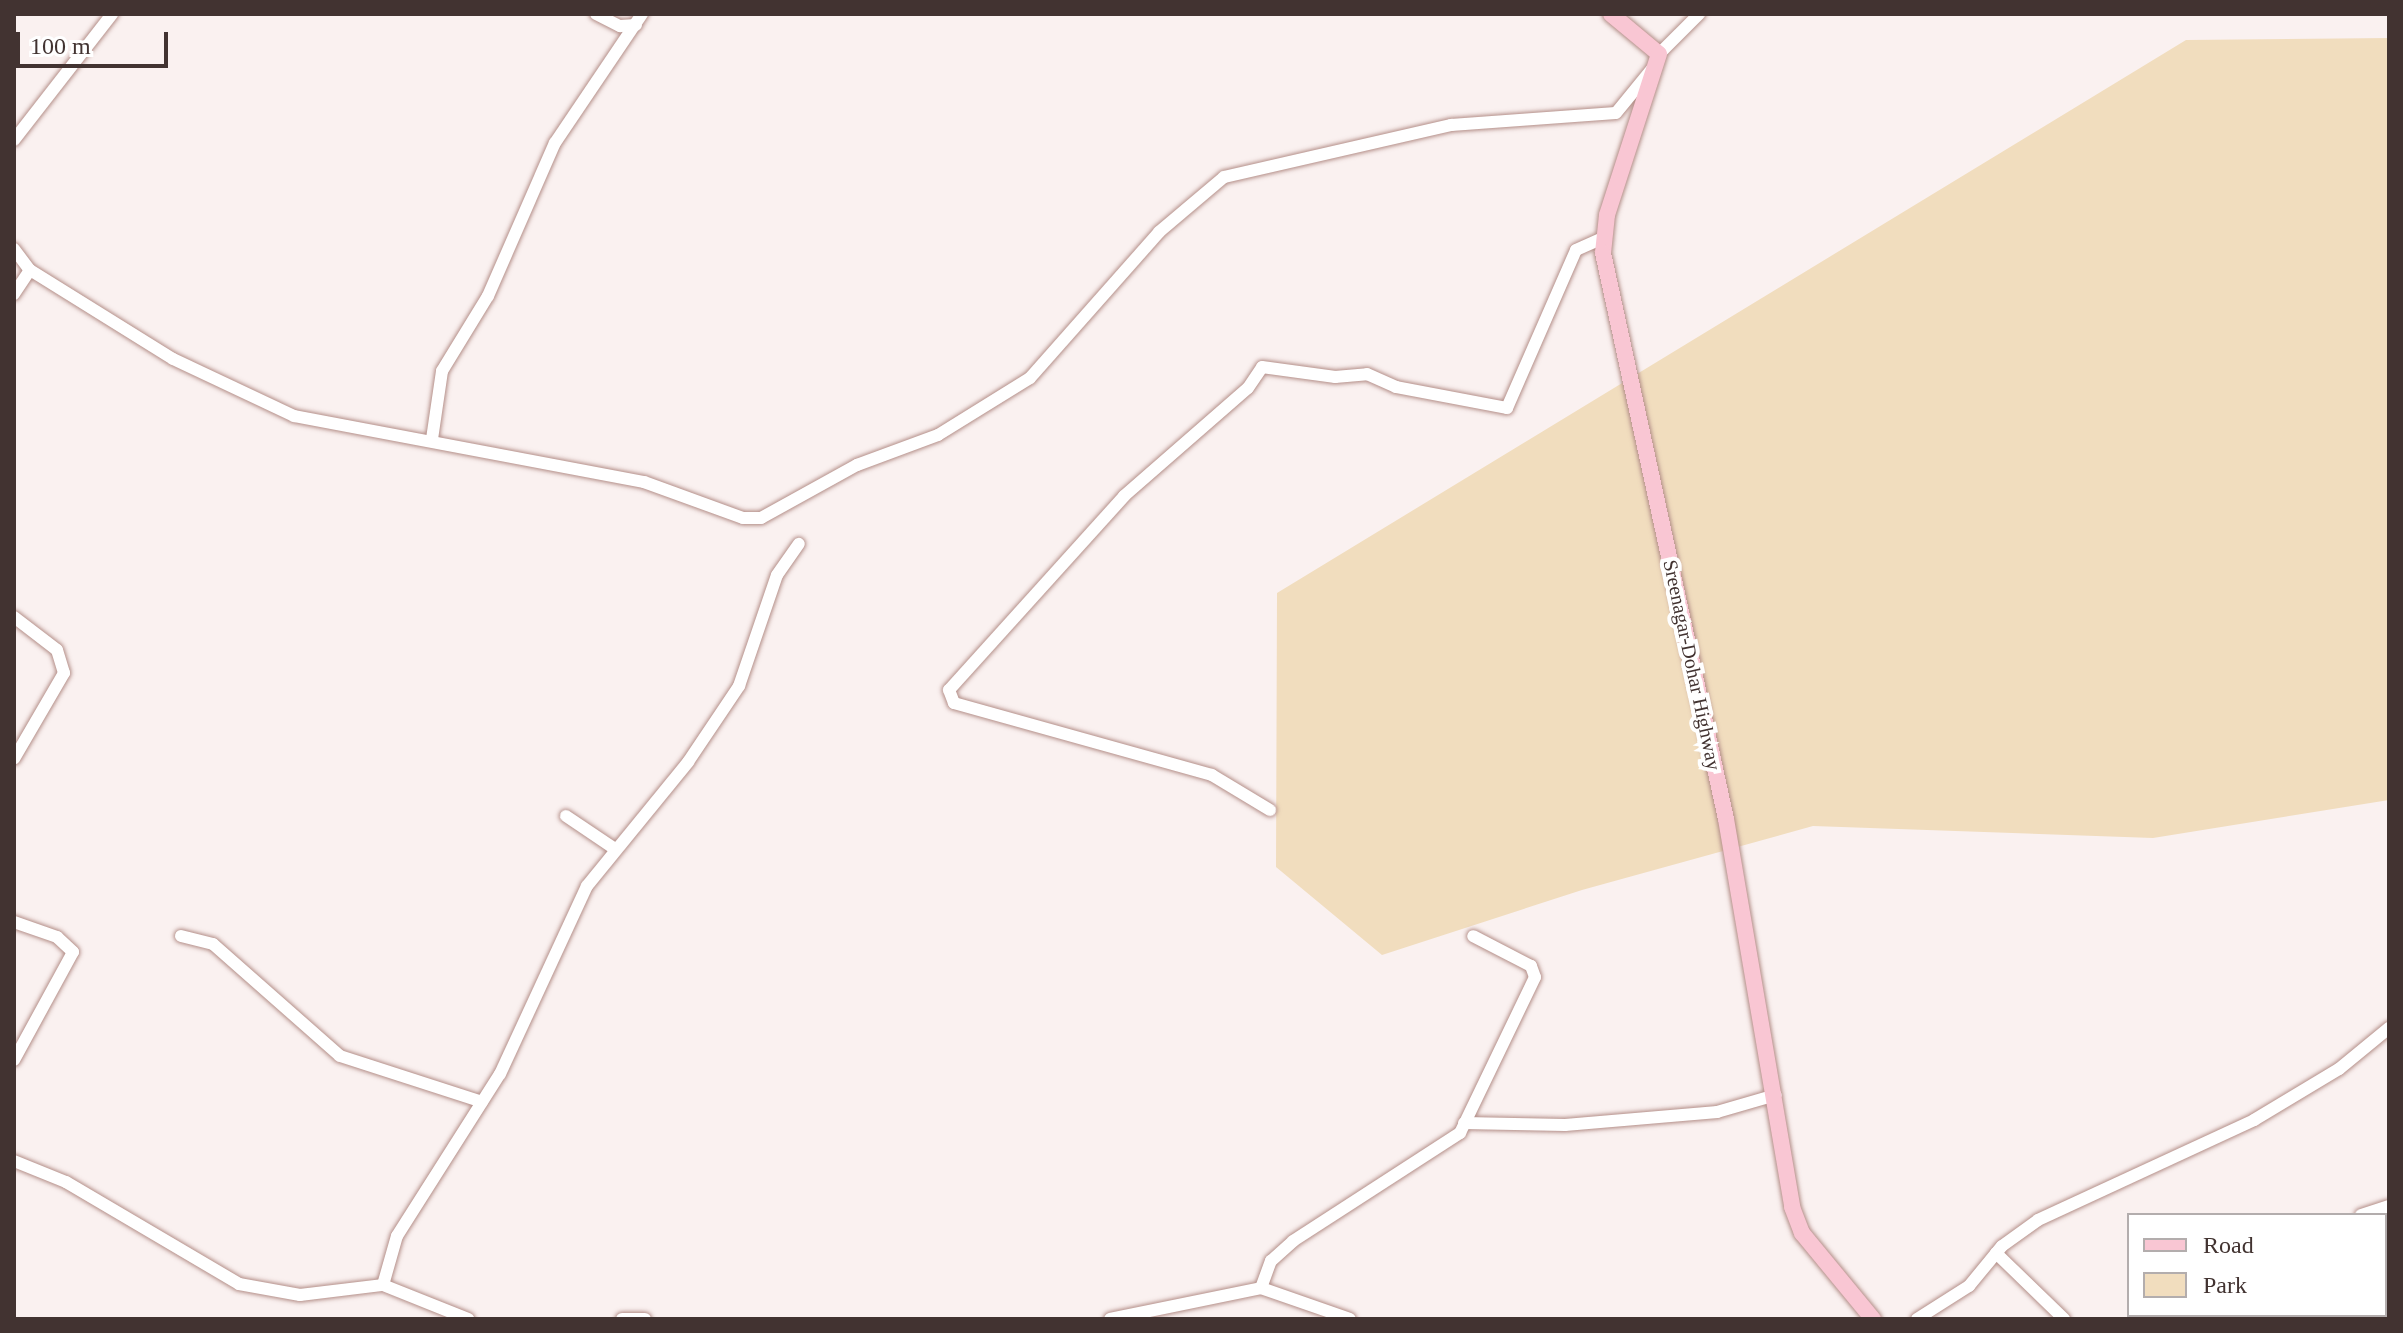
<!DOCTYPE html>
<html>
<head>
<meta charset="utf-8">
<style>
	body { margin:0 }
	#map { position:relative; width:2403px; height:1333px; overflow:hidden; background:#faf1f0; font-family:"Times New Roman",serif }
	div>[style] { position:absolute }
	.green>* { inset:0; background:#f1ddbe }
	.roads { filter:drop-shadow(0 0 2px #b48f89) drop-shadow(0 0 2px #b48f89) }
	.minor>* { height:12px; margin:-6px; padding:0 6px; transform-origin:6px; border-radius:6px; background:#fff }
	.major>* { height:16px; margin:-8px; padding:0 8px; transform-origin:8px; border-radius:8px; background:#f9c6d3 }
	span { translate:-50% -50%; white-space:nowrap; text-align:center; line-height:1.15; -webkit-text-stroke:8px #fff; paint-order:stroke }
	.street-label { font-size:20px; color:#423331 }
	.frame { position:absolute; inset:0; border:16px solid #423331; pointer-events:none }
	.legend { position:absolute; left:2127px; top:1213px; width:260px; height:104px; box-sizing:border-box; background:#fff; border:2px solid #b3adad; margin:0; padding:10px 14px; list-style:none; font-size:24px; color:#423331 }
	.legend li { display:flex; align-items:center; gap:16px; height:40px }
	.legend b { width:40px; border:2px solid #b3adad }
	.scale { position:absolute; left:16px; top:32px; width:152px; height:36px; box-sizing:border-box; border:4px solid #423331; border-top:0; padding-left:10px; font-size:24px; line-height:28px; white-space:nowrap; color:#423331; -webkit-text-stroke:6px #fff; paint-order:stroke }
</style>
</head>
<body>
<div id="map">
	<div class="green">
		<div style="clip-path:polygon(2389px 38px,2389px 800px,2153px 838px,1813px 826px,1582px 890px,1382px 955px,1276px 867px,1277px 593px,2186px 40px)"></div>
	</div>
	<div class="roads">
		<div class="minor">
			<div style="left:596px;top:14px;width:27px;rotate:27deg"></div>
			<div style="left:620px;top:26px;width:16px;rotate:-4deg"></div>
			<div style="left:1659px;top:54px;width:57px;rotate:-45deg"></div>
			<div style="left:14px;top:140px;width:160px;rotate:-52.1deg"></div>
			<div style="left:14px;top:249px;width:26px;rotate:53deg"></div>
			<div style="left:30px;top:270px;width:29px;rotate:124deg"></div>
			<div style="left:30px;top:270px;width:168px;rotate:31.9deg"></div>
			<div style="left:173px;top:359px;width:134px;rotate:25.2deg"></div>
			<div style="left:294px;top:416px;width:356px;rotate:10.7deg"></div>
			<div style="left:644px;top:482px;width:105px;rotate:20deg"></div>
			<div style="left:743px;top:518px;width:18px"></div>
			<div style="left:761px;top:518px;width:110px;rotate:-28.9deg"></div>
			<div style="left:857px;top:465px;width:86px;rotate:-20.3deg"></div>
			<div style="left:938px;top:435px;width:108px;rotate:-31.8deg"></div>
			<div style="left:1030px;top:378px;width:195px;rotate:-48.5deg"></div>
			<div style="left:1159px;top:232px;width:85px;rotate:-40.2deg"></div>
			<div style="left:1224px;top:177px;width:233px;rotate:-12.9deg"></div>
			<div style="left:1451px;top:125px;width:165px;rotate:-4.2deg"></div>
			<div style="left:1616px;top:113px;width:57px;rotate:-50.7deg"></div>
			<div style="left:432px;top:439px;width:69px;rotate:-81.6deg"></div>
			<div style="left:442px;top:371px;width:88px;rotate:-58.5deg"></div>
			<div style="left:488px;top:296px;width:167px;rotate:-66.4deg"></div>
			<div style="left:555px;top:143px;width:156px;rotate:-56deg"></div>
			<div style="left:14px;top:617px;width:54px;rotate:37.5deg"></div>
			<div style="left:57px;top:650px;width:24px;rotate:73deg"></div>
			<div style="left:64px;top:673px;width:99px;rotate:120.2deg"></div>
			<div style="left:1270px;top:810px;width:68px;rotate:-148.9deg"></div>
			<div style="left:1212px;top:775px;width:268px;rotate:-164.4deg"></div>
			<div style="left:954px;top:703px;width:14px;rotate:-111deg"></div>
			<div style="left:949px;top:690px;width:261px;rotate:-47.9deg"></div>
			<div style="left:1124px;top:496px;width:164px;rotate:-41.1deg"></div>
			<div style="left:1248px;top:388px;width:25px;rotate:-56deg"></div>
			<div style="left:1262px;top:367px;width:74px;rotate:7.8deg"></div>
			<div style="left:1335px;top:377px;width:32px;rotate:-5deg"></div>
			<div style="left:1367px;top:374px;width:32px;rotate:24deg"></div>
			<div style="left:1396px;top:387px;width:113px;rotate:10.7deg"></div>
			<div style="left:1507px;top:408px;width:172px;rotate:-66.4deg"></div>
			<div style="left:1576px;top:250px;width:27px;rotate:-24deg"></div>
			<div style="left:566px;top:816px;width:59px;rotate:34deg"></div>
			<div style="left:14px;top:922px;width:46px;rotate:19.2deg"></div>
			<div style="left:57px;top:937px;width:22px;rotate:43deg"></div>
			<div style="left:73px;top:952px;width:123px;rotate:118.6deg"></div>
			<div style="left:181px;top:936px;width:33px;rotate:14deg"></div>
			<div style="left:213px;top:944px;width:169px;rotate:41.4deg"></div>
			<div style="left:340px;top:1056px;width:149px;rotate:17.9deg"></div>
			<div style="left:1464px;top:1123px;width:101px;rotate:1.1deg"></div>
			<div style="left:1565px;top:1125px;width:153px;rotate:-4.9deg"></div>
			<div style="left:1717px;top:1112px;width:61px;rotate:-16.1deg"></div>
			<div style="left:14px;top:1161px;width:56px;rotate:22deg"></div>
			<div style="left:66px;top:1182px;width:201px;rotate:30.5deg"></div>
			<div style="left:239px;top:1284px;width:62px;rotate:10.2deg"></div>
			<div style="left:300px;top:1295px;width:84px;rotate:-6.9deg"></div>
			<div style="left:383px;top:1285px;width:92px;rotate:21.8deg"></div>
			<div style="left:2361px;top:1215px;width:29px;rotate:-18deg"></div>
			<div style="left:1996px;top:1253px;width:95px;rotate:44.1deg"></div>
			<div style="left:383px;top:1285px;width:51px;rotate:-74.1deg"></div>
			<div style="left:397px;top:1236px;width:192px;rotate:-57.6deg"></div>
			<div style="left:500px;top:1074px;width:207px;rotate:-65.2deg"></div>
			<div style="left:587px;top:886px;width:160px;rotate:-50.8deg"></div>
			<div style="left:688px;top:762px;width:92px;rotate:-56.1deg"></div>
			<div style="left:739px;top:686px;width:117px;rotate:-71.1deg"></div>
			<div style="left:777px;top:575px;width:38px;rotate:-55deg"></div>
			<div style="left:1261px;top:1288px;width:29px;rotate:-70deg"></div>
			<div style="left:1271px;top:1261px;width:30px;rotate:-42deg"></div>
			<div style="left:1293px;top:1241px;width:199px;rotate:-32.9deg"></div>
			<div style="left:1460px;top:1133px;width:173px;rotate:-64.3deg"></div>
			<div style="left:1535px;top:977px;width:12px;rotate:-110deg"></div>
			<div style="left:1531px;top:966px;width:65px;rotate:-152.7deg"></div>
			<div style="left:2269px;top:1315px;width:6px;rotate:45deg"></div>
			<div style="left:622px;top:1319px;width:23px"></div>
			<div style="left:1110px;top:1319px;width:154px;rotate:-11.6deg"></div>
			<div style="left:1261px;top:1288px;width:94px;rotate:19.2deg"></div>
			<div style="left:1917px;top:1319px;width:62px;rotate:-32.4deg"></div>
			<div style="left:1969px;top:1286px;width:52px;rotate:-50.5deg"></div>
			<div style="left:2002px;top:1246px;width:44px;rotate:-35.8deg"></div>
			<div style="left:2038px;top:1220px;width:238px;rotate:-24.8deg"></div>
			<div style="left:2254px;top:1120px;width:99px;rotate:-31deg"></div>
			<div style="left:2339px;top:1069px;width:65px;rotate:-39.4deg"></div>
			<div style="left:2157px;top:1319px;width:9px;rotate:-27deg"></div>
			<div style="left:2210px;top:1319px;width:8px;rotate:-30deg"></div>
		</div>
		<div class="major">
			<div style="left:1611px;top:14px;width:62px;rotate:39.8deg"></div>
			<div style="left:1659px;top:54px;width:169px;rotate:107.9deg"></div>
			<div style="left:1607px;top:215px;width:38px;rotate:96deg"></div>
			<div style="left:1603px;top:253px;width:579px;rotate:77.74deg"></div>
			<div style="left:1726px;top:819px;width:394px;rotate:80.3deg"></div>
			<div style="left:1792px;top:1207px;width:28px;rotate:69deg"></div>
			<div style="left:1802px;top:1233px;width:112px;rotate:50.5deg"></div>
		</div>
	</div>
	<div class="street-label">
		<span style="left:1692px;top:665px;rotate:78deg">Sreenagar-Dohar Highway</span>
	</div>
	<div class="frame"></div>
	<ul class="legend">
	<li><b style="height:10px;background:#f9c6d3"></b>Road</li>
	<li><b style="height:22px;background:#f1ddbe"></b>Park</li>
	</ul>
	<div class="scale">100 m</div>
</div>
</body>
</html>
